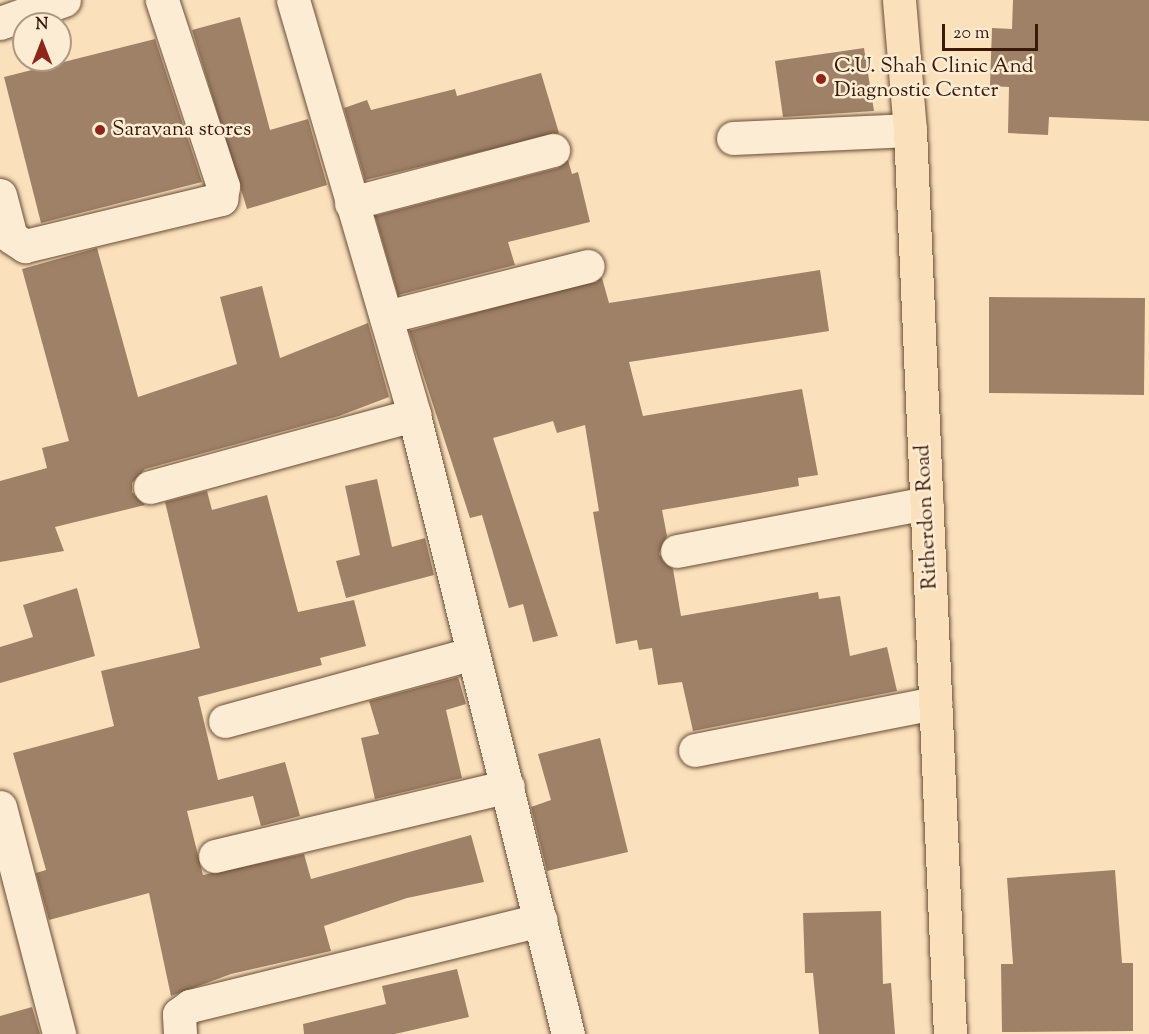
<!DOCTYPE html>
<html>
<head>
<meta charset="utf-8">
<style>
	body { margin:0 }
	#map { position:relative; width:1149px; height:1034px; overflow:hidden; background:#fae1bb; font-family:"Sorts Mill Goudy",serif }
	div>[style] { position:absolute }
	.building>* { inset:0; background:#9e8166 }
	.roads { filter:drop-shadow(0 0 2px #6a4b36) drop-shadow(0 0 2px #6a4b36) }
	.minor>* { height:33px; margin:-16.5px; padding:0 16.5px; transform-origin:16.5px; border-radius:16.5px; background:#fcecd3 }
	.major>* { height:33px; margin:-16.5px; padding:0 16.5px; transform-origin:16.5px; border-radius:16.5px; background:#fae1bb }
	.dots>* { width:16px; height:16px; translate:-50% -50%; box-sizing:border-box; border:3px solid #fcecd3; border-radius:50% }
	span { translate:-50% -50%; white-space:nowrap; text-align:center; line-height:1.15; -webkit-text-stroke:5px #fcecd3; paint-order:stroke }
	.poi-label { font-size:21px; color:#3a190a }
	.left { translate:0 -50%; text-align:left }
	.street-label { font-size:21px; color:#3a190a }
	.north { position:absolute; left:12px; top:12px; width:60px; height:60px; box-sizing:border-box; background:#fcecd3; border:2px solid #ae9883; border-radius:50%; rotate:0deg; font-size:16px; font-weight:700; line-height:24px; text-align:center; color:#3a190a }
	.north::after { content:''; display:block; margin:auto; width:21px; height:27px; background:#8f2418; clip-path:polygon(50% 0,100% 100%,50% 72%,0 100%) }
	.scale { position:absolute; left:942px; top:24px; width:96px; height:27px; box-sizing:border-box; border:3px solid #3a190a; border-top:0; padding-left:8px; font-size:18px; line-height:21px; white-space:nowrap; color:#3a190a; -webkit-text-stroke:4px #fcecd3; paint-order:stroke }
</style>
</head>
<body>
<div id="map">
	<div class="building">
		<div style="clip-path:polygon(1013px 0,1149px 0,1149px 121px,1049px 117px,1048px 135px,1008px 133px,1009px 87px,990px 86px,992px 28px,1012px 29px)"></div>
		<div style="clip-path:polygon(240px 17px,270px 130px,308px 119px,327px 185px,247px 209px,192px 30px)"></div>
		<div style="clip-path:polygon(155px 39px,202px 182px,41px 223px,4px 77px)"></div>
		<div style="clip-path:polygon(864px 48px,874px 111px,783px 117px,775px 61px)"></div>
		<div style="clip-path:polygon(541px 73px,559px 133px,365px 180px,344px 108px,367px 100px,371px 110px,455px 89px,457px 96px)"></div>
		<div style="clip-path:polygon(568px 160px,572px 174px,578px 172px,590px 222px,508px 242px,515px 265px,398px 295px,375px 216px,558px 168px)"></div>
		<div style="clip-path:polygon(97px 248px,138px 397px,237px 364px,220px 297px,262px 286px,280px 358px,368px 323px,389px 397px,339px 416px,145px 469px,132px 483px,132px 492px,145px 505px,55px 527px,64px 551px,0 562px,0 481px,47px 468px,42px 448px,69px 441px,22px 269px)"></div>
		<div style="clip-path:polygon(820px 270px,829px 331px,629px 362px,643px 416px,802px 389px,818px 475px,798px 478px,799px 486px,662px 510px,667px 536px,659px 554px,673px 569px,681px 616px,818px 592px,819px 599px,840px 596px,850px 656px,887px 647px,897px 691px,693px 731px,682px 682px,658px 685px,652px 648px,639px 650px,637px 640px,616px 644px,593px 512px,599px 511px,585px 425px,557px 433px,553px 421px,493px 438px,558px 636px,533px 642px,523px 604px,509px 608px,482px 515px,470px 518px,409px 331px,602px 278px,609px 303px)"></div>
		<div style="clip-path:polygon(989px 297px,1145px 298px,1144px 395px,989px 393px)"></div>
		<div style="clip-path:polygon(377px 479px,392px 547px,425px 538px,434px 575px,346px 598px,336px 561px,360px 555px,345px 486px)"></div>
		<div style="clip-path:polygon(207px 491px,212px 510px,267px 495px,298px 612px,354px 600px,366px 646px,320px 658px,322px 665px,198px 697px,218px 780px,285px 762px,300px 816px,261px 826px,253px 796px,187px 811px,203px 875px,304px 854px,311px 879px,471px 835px,484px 882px,407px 898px,324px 926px,331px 951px,231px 974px,171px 996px,149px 893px,49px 920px,36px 873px,46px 870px,13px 753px,114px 726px,101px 671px,200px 648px,165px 502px)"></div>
		<div style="clip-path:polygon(77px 588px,95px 656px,0 683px,0 647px,33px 637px,23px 605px)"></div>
		<div style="clip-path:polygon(458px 677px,466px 704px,446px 710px,462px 778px,375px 799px,361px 738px,379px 734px,369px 701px)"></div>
		<div style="clip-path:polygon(600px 738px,628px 852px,547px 871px,531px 807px,551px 800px,538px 754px)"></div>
		<div style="clip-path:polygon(1115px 870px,1122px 963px,1133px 963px,1133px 1031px,1002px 1032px,1001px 964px,1013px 964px,1007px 878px)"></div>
		<div style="clip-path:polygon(881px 911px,883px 984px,891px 983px,895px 1034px,819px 1034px,813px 973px,805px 973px,803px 913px)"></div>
		<div style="clip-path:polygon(457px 969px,469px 1017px,395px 1034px,304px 1034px,303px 1024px,386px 1004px,382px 986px)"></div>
		<div style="clip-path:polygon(32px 1007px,40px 1034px,0 1034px,0 1016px)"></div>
	</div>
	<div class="roads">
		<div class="minor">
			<div style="left:293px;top:0;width:432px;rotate:73.7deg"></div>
			<div style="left:414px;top:415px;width:638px;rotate:76.03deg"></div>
			<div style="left:0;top:23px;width:68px;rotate:-19.8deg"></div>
			<div style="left:733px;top:138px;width:177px;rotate:-2.6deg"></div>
			<div style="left:0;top:195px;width:43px;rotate:75.3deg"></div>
			<div style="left:11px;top:237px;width:17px;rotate:33deg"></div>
			<div style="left:25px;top:246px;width:202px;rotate:-13.5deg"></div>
			<div style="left:221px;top:199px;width:13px;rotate:-81deg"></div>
			<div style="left:223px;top:186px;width:196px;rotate:-108.2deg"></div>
			<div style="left:351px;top:203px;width:209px;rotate:-14.7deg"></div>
			<div style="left:386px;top:317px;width:208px;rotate:-14.2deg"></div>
			<div style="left:150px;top:487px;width:274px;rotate:-15.3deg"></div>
			<div style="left:677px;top:551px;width:254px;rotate:-10.9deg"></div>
			<div style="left:225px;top:721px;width:257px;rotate:-15.3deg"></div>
			<div style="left:695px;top:750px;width:245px;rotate:-11.1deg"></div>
			<div style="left:0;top:807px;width:235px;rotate:75.4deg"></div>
			<div style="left:215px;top:856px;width:301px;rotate:-13.4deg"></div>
			<div style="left:180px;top:1034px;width:20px;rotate:-93deg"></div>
			<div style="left:179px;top:1014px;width:14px;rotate:-36deg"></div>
			<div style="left:190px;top:1006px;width:361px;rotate:-13.8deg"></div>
		</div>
		<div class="major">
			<div style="left:899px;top:0;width:130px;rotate:85.2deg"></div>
			<div style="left:910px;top:130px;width:905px;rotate:87.47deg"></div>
		</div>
	</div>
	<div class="dots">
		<div style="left:821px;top:79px;background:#8f2418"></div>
		<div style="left:100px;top:130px;background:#8f2418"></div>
	</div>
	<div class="poi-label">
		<span class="left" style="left:834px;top:79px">C.U. Shah Clinic And<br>Diagnostic Center</span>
		<span class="left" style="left:112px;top:130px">Saravana stores</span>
	</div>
	<div class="street-label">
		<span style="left:927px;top:517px;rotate:-93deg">Ritherdon Road</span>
	</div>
	<div class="north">N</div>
	<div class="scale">20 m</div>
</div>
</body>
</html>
